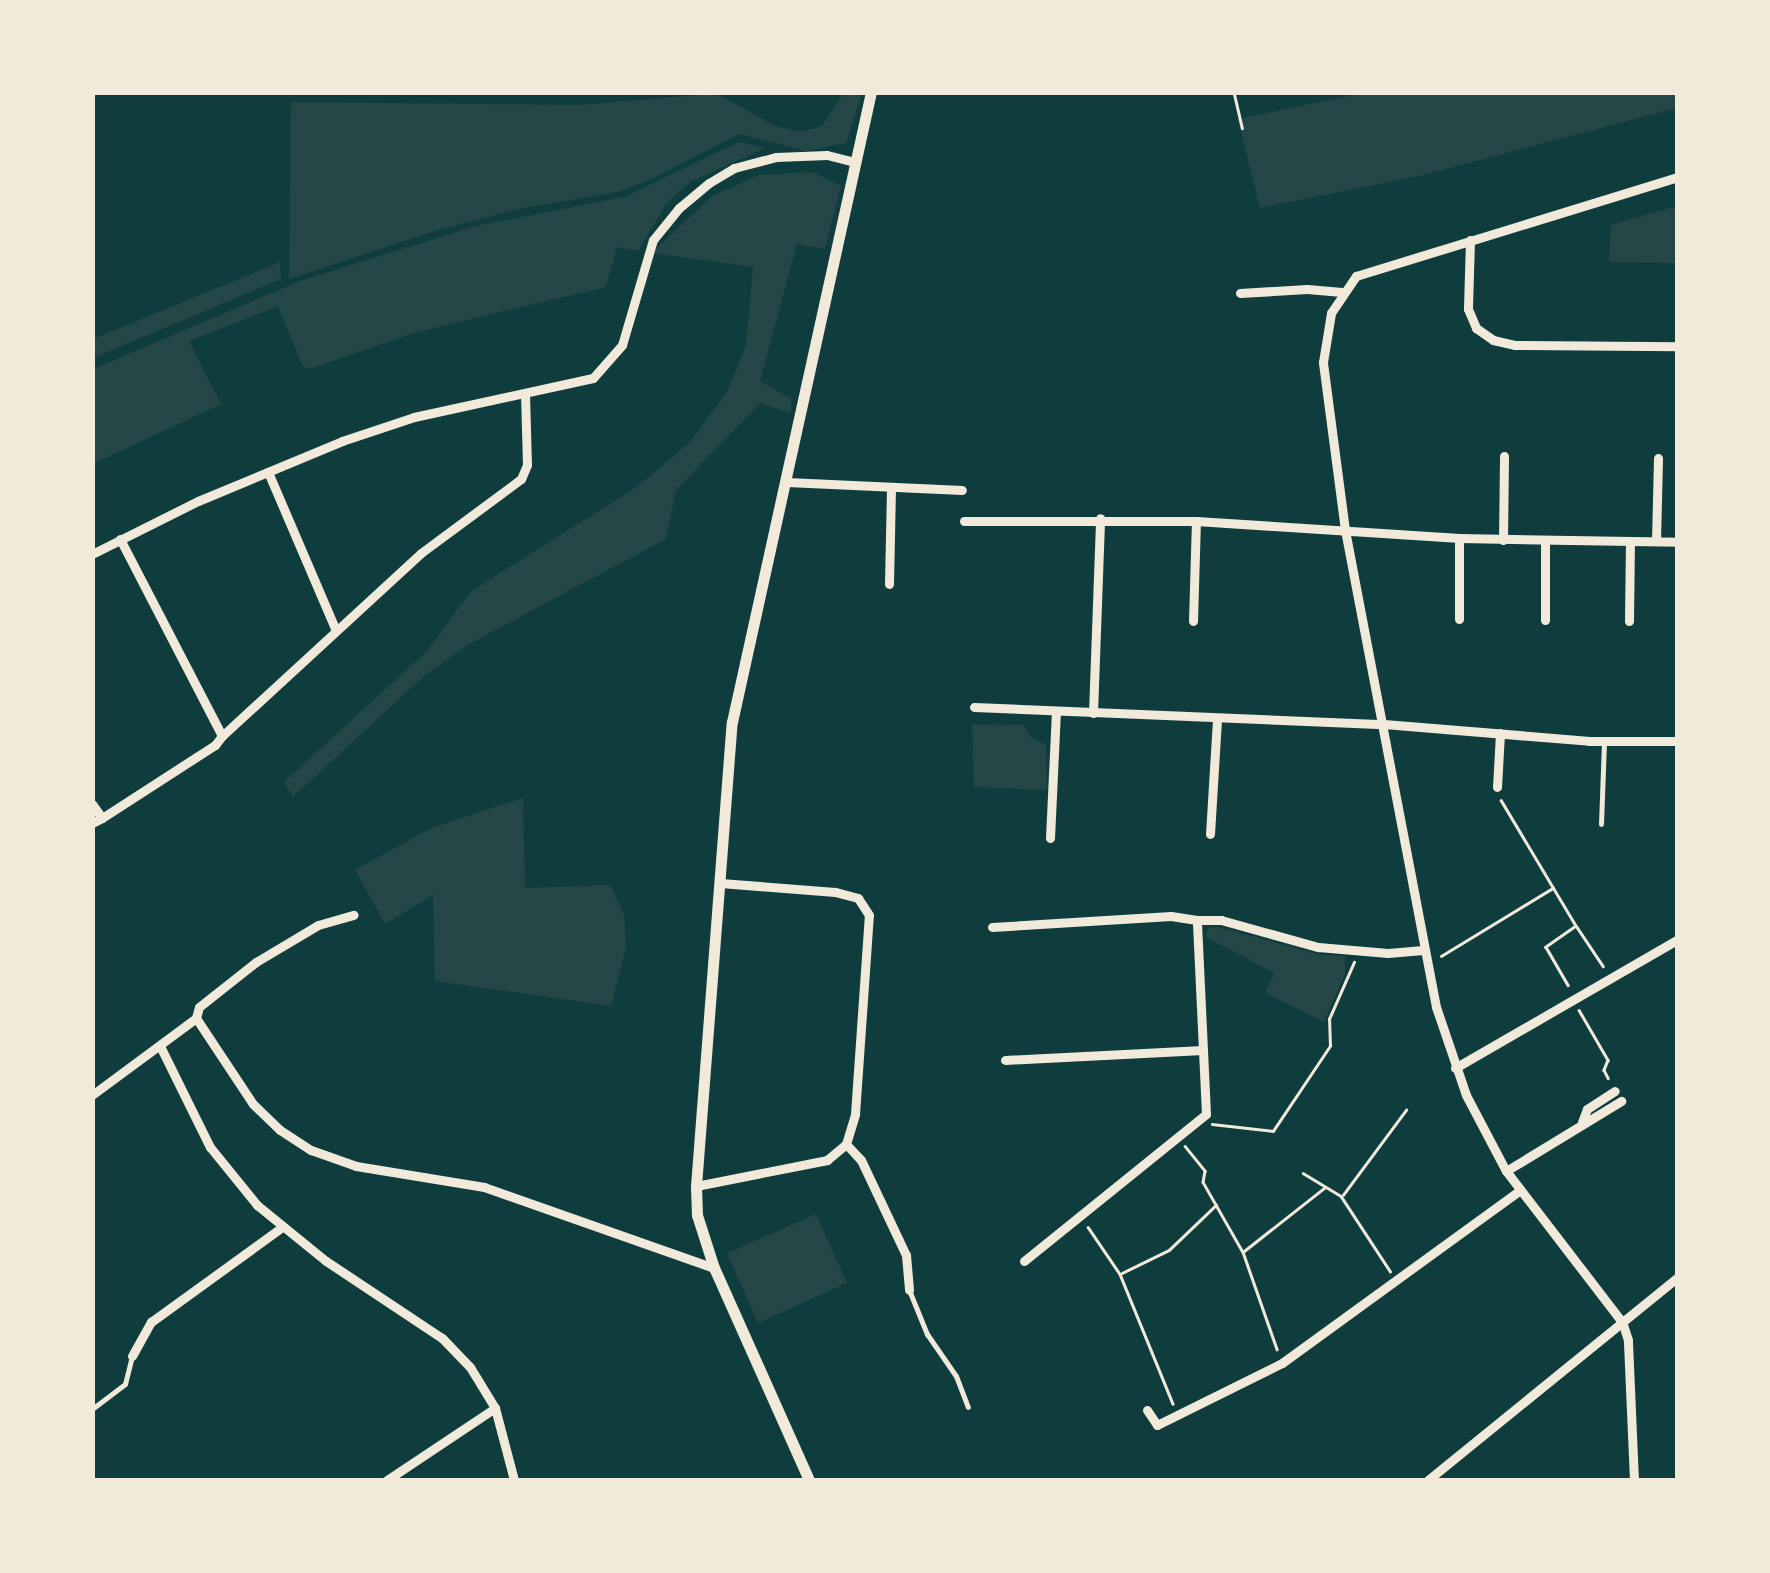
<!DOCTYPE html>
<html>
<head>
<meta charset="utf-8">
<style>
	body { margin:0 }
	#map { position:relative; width:1770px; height:1573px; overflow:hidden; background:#0f3d3e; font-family:"Roboto Serif",serif }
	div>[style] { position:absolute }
	.green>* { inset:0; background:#244646 }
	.path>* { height:2.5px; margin:-1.25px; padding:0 1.25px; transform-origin:1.25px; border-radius:1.25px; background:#f1e9da }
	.service>* { height:5px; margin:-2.5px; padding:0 2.5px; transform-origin:2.5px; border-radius:2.5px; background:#f1e9da }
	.minor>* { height:9px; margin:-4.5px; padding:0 4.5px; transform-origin:4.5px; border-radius:4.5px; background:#f1e9da }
	.tertiary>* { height:11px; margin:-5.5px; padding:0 5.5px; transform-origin:5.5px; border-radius:5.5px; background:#f1e9da }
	span { translate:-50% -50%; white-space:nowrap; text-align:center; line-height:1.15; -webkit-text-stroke:8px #f1e9da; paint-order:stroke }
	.frame { position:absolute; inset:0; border:95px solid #f1e9da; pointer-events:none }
</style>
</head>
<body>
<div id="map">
	<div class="green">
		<div style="clip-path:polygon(844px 92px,862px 93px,846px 143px,806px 151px,739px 134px,648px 181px,617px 192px,518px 209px,435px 231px,289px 279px,291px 102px,578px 105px,710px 94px,723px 97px,775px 126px,800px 132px,822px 126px)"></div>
		<div style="clip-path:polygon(1363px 93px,1677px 93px,1677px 108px,1423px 175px,1260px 208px,1238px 119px)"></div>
		<div style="clip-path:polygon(739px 142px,765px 148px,690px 182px,666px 204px,638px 251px,617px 247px,606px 287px,417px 332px,309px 369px,302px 365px,278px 306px,189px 341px,221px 404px,93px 464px,93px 369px,300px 281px,476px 226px,624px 197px)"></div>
		<div style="clip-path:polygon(813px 172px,841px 186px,825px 249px,797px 244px,760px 381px,791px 399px,791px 413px,760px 403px,676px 490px,666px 539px,471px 643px,424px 676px,293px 797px,284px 782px,427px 651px,470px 592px,638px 486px,691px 441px,728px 390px,746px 345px,753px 267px,652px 253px,712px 196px,759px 175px)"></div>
		<div style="clip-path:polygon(1677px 206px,1677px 263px,1609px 262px,1611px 225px)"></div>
		<div style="clip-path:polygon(280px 262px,281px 279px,93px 358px,93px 339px)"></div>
		<div style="clip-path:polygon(972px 724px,1023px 725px,1030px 736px,1046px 745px,1047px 790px,974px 787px)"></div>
		<div style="clip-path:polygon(523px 798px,525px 888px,610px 885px,624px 914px,626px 947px,611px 1006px,435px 981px,433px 895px,385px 924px,355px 870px,431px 828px)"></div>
		<div style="clip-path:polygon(1218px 927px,1317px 954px,1345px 956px,1345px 974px,1324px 1022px,1265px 993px,1274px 973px,1206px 937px,1208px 928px)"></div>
		<div style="clip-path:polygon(816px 1214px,847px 1283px,758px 1323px,727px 1253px)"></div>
	</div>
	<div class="path">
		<div style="left:1234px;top:92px;width:37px;rotate:77deg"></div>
		<div style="left:1501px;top:800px;width:147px;rotate:59.2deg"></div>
		<div style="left:1576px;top:926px;width:37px;rotate:145deg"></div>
		<div style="left:1546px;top:947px;width:44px;rotate:59.9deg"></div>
		<div style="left:1577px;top:927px;width:47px;rotate:56.3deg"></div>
		<div style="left:1441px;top:956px;width:131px;rotate:-31.3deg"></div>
		<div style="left:1579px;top:1010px;width:58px;rotate:59.9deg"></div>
		<div style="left:1608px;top:1060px;width:11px;rotate:112deg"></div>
		<div style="left:1604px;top:1070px;width:9px;rotate:63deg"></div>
		<div style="left:1212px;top:1124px;width:61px;rotate:6.5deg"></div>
		<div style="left:1273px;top:1131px;width:102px;rotate:-56.2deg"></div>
		<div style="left:1330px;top:1046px;width:27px;rotate:-92deg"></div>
		<div style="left:1329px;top:1019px;width:62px;rotate:-66.3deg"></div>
		<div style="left:1185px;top:1146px;width:32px;rotate:51deg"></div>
		<div style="left:1205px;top:1171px;width:11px;rotate:100deg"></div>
		<div style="left:1203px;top:1182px;width:81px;rotate:60.3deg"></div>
		<div style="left:1243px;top:1252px;width:103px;rotate:70.7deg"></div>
		<div style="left:1303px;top:1173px;width:44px;rotate:31.2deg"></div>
		<div style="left:1341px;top:1196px;width:90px;rotate:56.8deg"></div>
		<div style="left:1343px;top:1195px;width:106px;rotate:-53.5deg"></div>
		<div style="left:1088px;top:1227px;width:57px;rotate:55.8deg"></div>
		<div style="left:1120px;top:1274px;width:140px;rotate:67.8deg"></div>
		<div style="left:1244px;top:1251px;width:102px;rotate:-38.2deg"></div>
		<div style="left:1122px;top:1273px;width:52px;rotate:-26.1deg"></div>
		<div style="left:1169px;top:1250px;width:65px;rotate:-43.8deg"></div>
	</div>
	<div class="service">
		<div style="left:1601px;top:824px;width:82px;rotate:-87.9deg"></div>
		<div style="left:909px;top:1290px;width:48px;rotate:67.8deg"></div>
		<div style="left:927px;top:1334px;width:51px;rotate:55.4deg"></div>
		<div style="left:956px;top:1376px;width:33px;rotate:69deg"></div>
		<div style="left:92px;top:1409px;width:41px;rotate:-37.1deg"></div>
		<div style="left:125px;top:1384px;width:29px;rotate:-76deg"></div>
	</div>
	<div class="minor">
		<div style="left:1470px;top:240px;width:69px;rotate:91.7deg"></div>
		<div style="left:1468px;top:309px;width:21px;rotate:67deg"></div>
		<div style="left:1476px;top:328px;width:21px;rotate:35deg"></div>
		<div style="left:1493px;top:340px;width:23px;rotate:13deg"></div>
		<div style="left:1515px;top:345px;width:163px;rotate:0.4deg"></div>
		<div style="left:1240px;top:293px;width:67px;rotate:-3.4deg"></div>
		<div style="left:1307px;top:289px;width:35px;rotate:5deg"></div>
		<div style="left:268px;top:472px;width:170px;rotate:66.8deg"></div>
		<div style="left:787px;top:482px;width:175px;rotate:2.6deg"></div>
		<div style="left:964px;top:521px;width:232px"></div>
		<div style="left:1196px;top:521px;width:264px;rotate:3.7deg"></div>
		<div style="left:1459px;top:538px;width:219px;rotate:1deg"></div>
		<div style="left:120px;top:539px;width:222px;rotate:62.6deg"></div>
		<div style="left:222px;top:736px;width:270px;rotate:-42.6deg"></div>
		<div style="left:421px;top:553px;width:124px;rotate:-36.5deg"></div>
		<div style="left:521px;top:479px;width:15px;rotate:-67deg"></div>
		<div style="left:527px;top:465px;width:71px;rotate:-91.6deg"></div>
		<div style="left:1503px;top:540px;width:84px;rotate:-89.3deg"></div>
		<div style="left:1656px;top:541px;width:83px;rotate:-88.6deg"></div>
		<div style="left:92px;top:554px;width:119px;rotate:-26.6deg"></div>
		<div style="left:198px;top:501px;width:156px;rotate:-22.6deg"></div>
		<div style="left:342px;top:441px;width:76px;rotate:-18.4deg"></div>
		<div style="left:414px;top:417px;width:183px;rotate:-12.3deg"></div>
		<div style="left:593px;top:378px;width:44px;rotate:-48.7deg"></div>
		<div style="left:622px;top:345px;width:109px;rotate:-73.6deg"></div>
		<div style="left:653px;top:240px;width:41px;rotate:-50.9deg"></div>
		<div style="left:679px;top:208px;width:39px;rotate:-40deg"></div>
		<div style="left:709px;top:183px;width:29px;rotate:-31deg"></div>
		<div style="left:734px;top:168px;width:43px;rotate:-14.7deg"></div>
		<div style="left:776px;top:157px;width:51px;rotate:-2.2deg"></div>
		<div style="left:827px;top:155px;width:29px;rotate:14deg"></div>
		<div style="left:889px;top:584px;width:96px;rotate:-88.8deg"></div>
		<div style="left:1459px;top:619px;width:81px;rotate:-90deg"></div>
		<div style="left:1545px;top:620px;width:80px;rotate:-90deg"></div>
		<div style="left:1193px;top:621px;width:100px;rotate:-88.3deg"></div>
		<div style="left:1629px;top:621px;width:80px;rotate:-89.3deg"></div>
		<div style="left:974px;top:707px;width:410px;rotate:2.4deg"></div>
		<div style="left:1384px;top:724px;width:206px;rotate:4.7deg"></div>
		<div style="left:1589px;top:741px;width:89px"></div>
		<div style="left:1093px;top:713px;width:195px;rotate:-87.9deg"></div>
		<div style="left:1497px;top:787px;width:54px;rotate:-86.8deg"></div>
		<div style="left:92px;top:804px;width:17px;rotate:54deg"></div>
		<div style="left:102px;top:818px;width:11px;rotate:153deg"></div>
		<div style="left:102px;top:818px;width:135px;rotate:-32.9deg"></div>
		<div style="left:215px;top:745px;width:11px;rotate:-52deg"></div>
		<div style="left:1210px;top:834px;width:115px;rotate:-86.5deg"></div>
		<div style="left:1050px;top:838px;width:127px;rotate:-87.3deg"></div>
		<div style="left:992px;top:927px;width:179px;rotate:-3.5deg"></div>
		<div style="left:1171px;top:916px;width:26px;rotate:9deg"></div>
		<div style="left:196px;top:1018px;width:11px;rotate:-75deg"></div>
		<div style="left:199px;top:1007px;width:73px;rotate:-38.3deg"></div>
		<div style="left:256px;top:962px;width:72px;rotate:-30.8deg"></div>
		<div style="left:318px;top:925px;width:37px;rotate:-16deg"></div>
		<div style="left:160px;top:1046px;width:113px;rotate:63.7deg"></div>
		<div style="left:210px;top:1147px;width:75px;rotate:51deg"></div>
		<div style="left:257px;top:1205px;width:89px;rotate:39.1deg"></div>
		<div style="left:326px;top:1261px;width:139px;rotate:33.6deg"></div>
		<div style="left:442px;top:1338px;width:40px;rotate:46deg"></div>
		<div style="left:470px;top:1367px;width:48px;rotate:58.6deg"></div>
		<div style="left:495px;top:1408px;width:74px;rotate:75.2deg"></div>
		<div style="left:1005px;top:1060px;width:198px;rotate:-2.9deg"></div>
		<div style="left:1455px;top:1068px;width:258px;rotate:-30deg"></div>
		<div style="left:92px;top:1095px;width:129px;rotate:-36.5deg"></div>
		<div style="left:196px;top:1018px;width:103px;rotate:56.5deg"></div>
		<div style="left:253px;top:1104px;width:37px;rotate:44deg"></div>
		<div style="left:280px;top:1130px;width:37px;rotate:33deg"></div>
		<div style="left:311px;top:1150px;width:48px;rotate:19.6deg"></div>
		<div style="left:356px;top:1166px;width:130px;rotate:9.3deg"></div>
		<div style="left:484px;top:1187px;width:244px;rotate:19.4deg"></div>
		<div style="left:1582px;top:1122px;width:14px;rotate:-69deg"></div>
		<div style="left:1587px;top:1109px;width:33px;rotate:-33deg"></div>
		<div style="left:846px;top:1144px;width:22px;rotate:47deg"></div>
		<div style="left:861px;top:1160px;width:105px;rotate:64.7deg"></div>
		<div style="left:906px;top:1255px;width:35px;rotate:85deg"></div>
		<div style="left:1506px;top:1171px;width:135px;rotate:-31.3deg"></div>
		<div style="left:696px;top:1186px;width:134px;rotate:-11.2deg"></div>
		<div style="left:827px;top:1160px;width:25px;rotate:-40deg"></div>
		<div style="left:846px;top:1144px;width:31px;rotate:-73deg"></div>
		<div style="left:855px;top:1114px;width:199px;rotate:-86deg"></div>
		<div style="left:869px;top:915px;width:20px;rotate:-123deg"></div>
		<div style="left:858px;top:898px;width:24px;rotate:-165deg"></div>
		<div style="left:835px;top:892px;width:115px;rotate:-175.5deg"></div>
		<div style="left:1024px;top:1261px;width:234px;rotate:-38.9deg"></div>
		<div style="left:1206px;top:1114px;width:194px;rotate:-92.7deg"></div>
		<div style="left:1197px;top:920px;width:24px"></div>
		<div style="left:1221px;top:920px;width:101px;rotate:15.6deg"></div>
		<div style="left:1318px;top:947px;width:70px;rotate:4.9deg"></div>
		<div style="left:1388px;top:953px;width:35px;rotate:-5deg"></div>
		<div style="left:132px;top:1356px;width:39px;rotate:-61deg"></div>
		<div style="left:151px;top:1322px;width:160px;rotate:-35.9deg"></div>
		<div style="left:1147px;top:1410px;width:18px;rotate:56deg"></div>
		<div style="left:1157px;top:1425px;width:140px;rotate:-26.4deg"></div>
		<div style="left:1282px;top:1363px;width:293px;rotate:-36deg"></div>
		<div style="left:387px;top:1480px;width:130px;rotate:-33.7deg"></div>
		<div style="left:1428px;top:1480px;width:322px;rotate:-39.1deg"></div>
		<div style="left:1634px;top:1480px;width:140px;rotate:-92.5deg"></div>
		<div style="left:1628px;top:1340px;width:19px;rotate:-108deg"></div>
		<div style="left:1622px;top:1322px;width:190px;rotate:-127.5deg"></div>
		<div style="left:1506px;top:1171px;width:86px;rotate:-117.8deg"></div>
		<div style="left:1466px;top:1095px;width:93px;rotate:-108.8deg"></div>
		<div style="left:1436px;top:1007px;width:486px;rotate:-100.8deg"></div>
		<div style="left:1345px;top:530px;width:169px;rotate:-97.5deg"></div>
		<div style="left:1323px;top:362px;width:50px;rotate:-80.7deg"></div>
		<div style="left:1331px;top:313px;width:45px;rotate:-56deg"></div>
		<div style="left:1356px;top:276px;width:337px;rotate:-17.1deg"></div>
	</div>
	<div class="tertiary">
		<div style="left:809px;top:1480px;width:232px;rotate:-114.1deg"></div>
		<div style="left:714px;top:1268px;width:56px;rotate:-107.8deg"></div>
		<div style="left:697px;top:1215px;width:29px;rotate:-92deg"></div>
		<div style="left:696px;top:1186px;width:465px;rotate:-85.6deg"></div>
		<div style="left:732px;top:722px;width:645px;rotate:-77.56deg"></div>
	</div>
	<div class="frame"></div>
</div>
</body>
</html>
